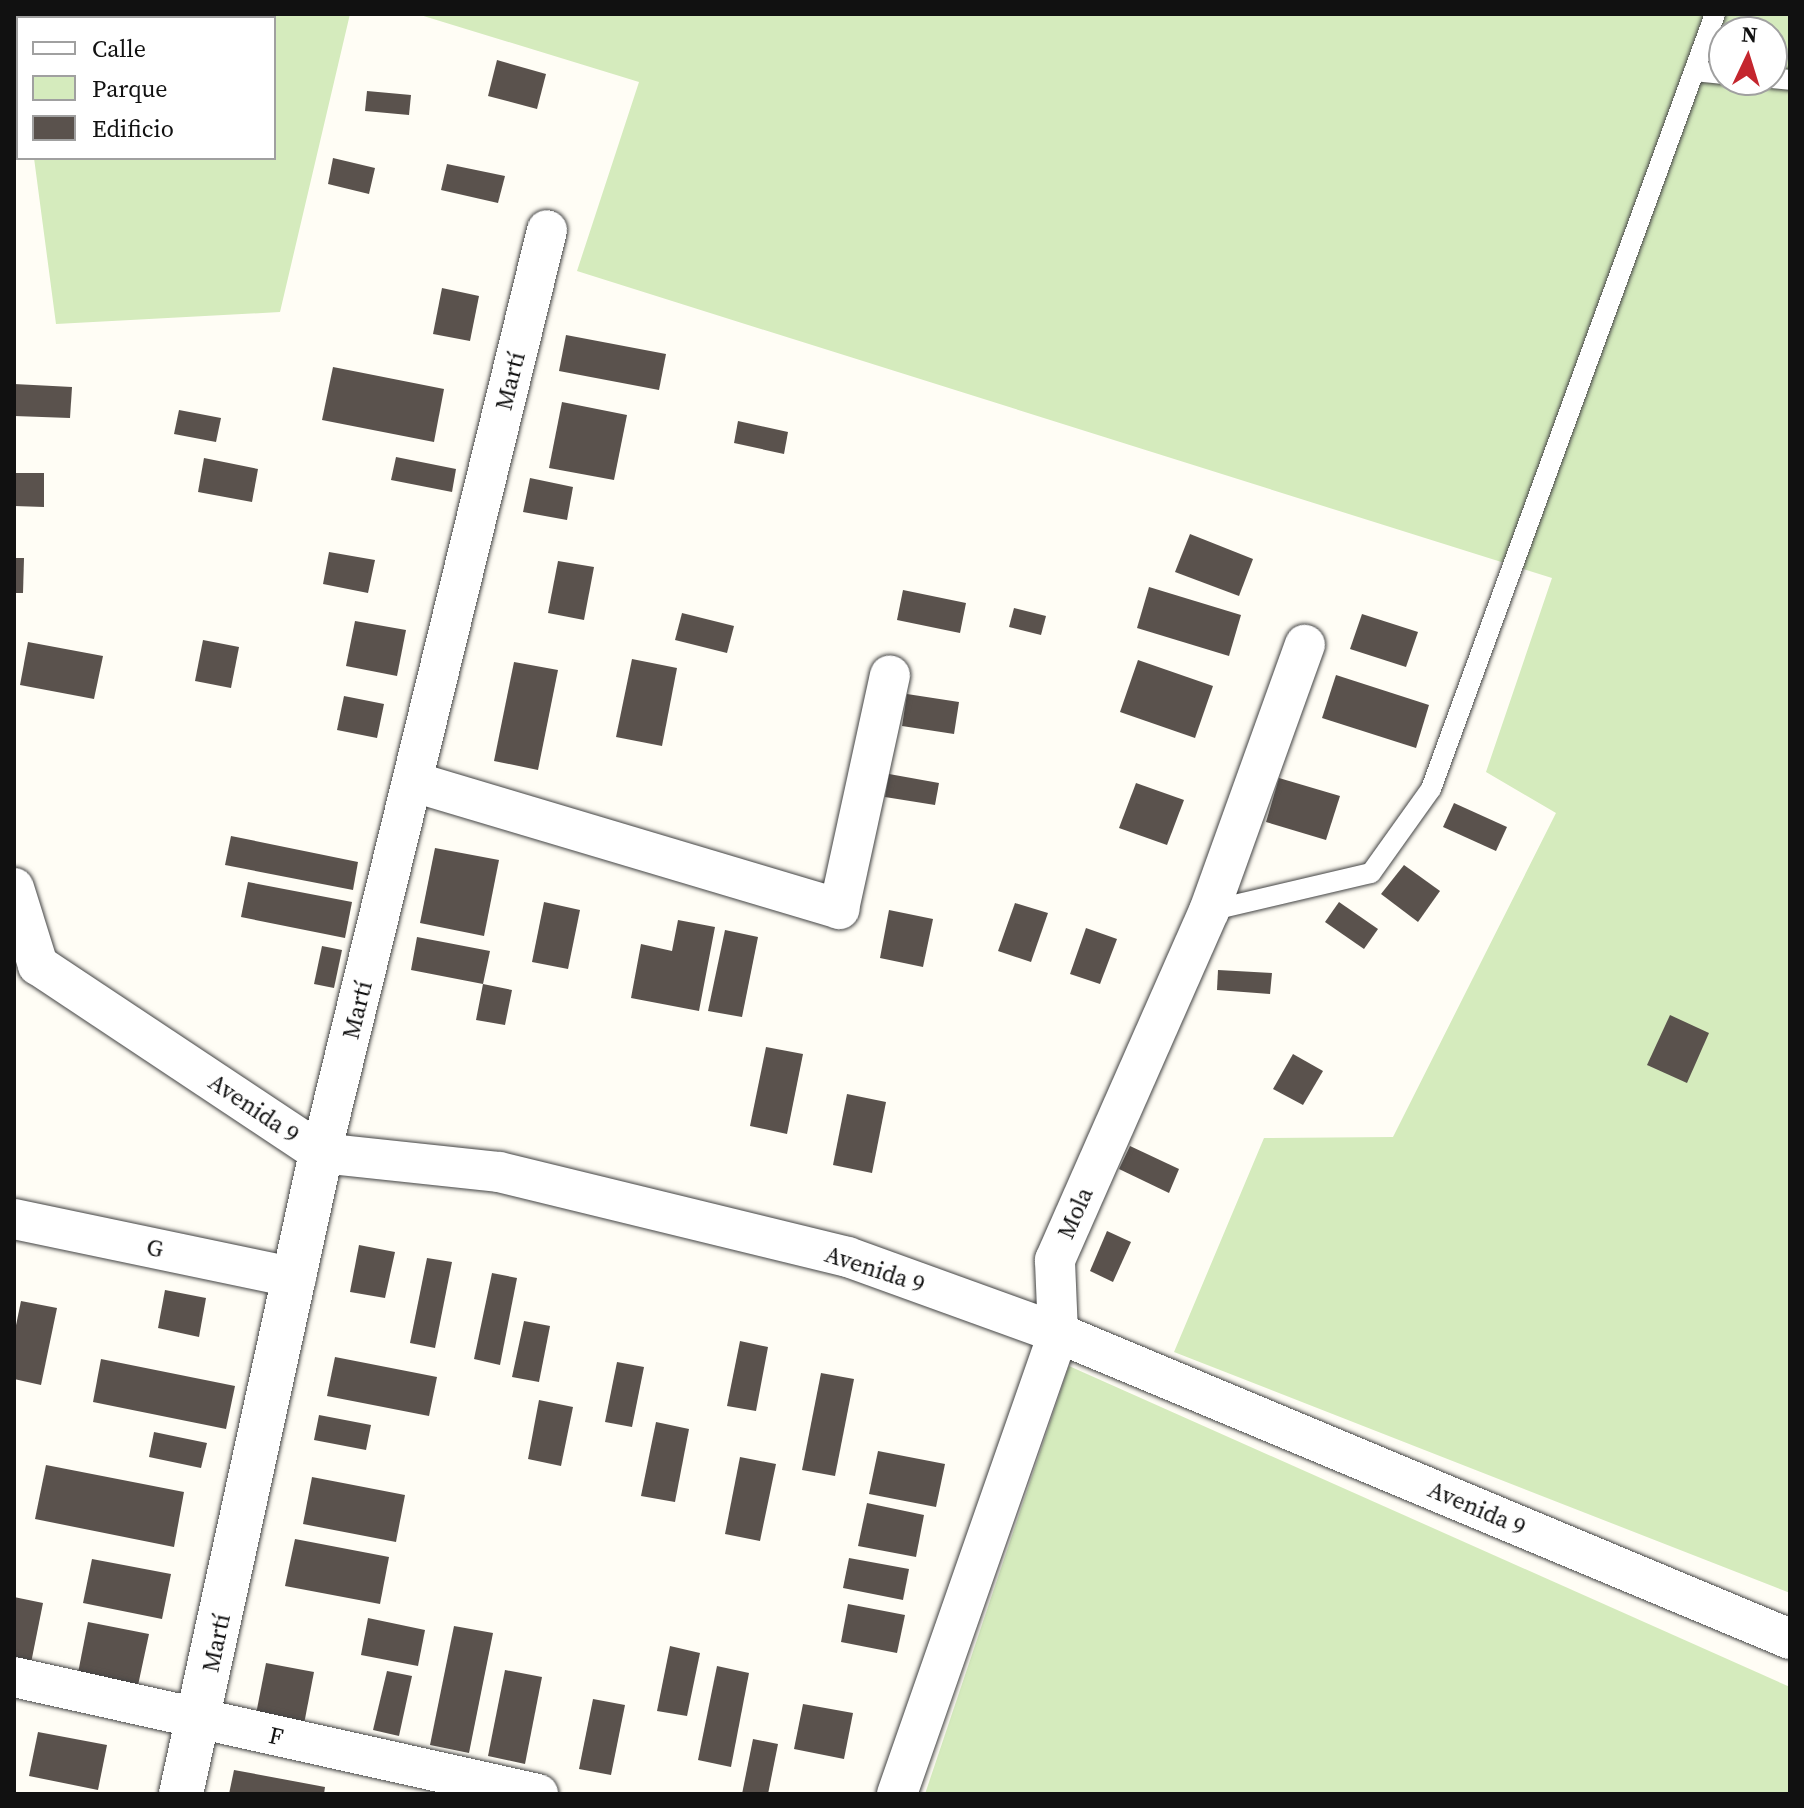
<!DOCTYPE html>
<html>
<head>
<meta charset="utf-8">
<style>
	body { margin:0 }
	#map { position:relative; width:1804px; height:1808px; overflow:hidden; background:#fffdf5; font-family:"Source Serif 4",serif }
	div>[style] { position:absolute }
	.green>* { inset:0; background:#d5ebbd }
	.building>* { inset:0; background:#5a524d }
	.roads { filter:drop-shadow(0 0 2px #444) drop-shadow(0 0 2px #444) }
	.service>* { height:20px; margin:-10px; padding:0 10px; transform-origin:10px; border-radius:10px; background:#fff }
	.minor>* { height:40px; margin:-20px; padding:0 20px; transform-origin:20px; border-radius:20px; background:#fff }
	.tertiary>* { height:44px; margin:-22px; padding:0 22px; transform-origin:22px; border-radius:22px; background:#fff }
	span { translate:-50% -50%; white-space:nowrap; text-align:center; line-height:1.15; -webkit-text-stroke:8px #fff; paint-order:stroke }
	.street-label { font-size:24px; color:#111 }
	.frame { position:absolute; inset:0; border:16px solid #111; pointer-events:none }
	.legend { position:absolute; left:16px; top:16px; width:260px; height:144px; box-sizing:border-box; background:#fff; border:2px solid #a0a0a0; margin:0; padding:10px 14px; list-style:none; font-size:24px; color:#111 }
	.legend li { display:flex; align-items:center; gap:16px; height:40px }
	.legend b { width:40px; border:2px solid #a0a0a0 }
	.north { position:absolute; left:1708px; top:16px; width:80px; height:80px; box-sizing:border-box; background:#fff; border:2px solid #a0a0a0; border-radius:50%; rotate:4deg; font-size:22px; font-weight:700; line-height:32px; text-align:center; color:#111 }
	.north::after { content:''; display:block; margin:auto; width:28px; height:36px; background:#c4262e; clip-path:polygon(50% 0,100% 100%,50% 72%,0 100%) }
</style>
</head>
<body>
<div id="map">
	<div class="green">
		<div style="clip-path:polygon(14px 14px,350px 14px,280px 312px,56px 324px,34px 158px,274px 158px,274px 18px,18px 18px,18px 43px)"></div>
		<div style="clip-path:polygon(evenodd,417px 14px,1790px 14px,1790px 1593px,1174px 1352px,1264px 1138px,1393px 1137px,1556px 813px,1486px 772px,1552px 578px,577px 271px,639px 82px,417px 14px,1724px 32px,1772px 32px,1772px 80px,1724px 80px,1724px 32px)"></div>
		<div style="clip-path:polygon(1069px 1366px,1790px 1687px,1790px 1794px,925px 1794px)"></div>
	</div>
	<div class="building">
		<div style="clip-path:polygon(497px 60px,546px 74px,537px 109px,488px 96px)"></div>
		<div style="clip-path:polygon(367px 91px,411px 95px,409px 115px,365px 111px)"></div>
		<div style="clip-path:polygon(333px 158px,375px 168px,369px 194px,328px 184px)"></div>
		<div style="clip-path:polygon(447px 164px,505px 176px,498px 203px,441px 190px)"></div>
		<div style="clip-path:polygon(442px 288px,479px 296px,470px 341px,433px 334px)"></div>
		<div style="clip-path:polygon(566px 335px,666px 354px,659px 390px,559px 371px)"></div>
		<div style="clip-path:polygon(333px 367px,444px 389px,434px 442px,322px 420px)"></div>
		<div style="clip-path:polygon(14px 384px,72px 387px,70px 418px,14px 416px)"></div>
		<div style="clip-path:polygon(562px 402px,627px 415px,614px 480px,549px 468px)"></div>
		<div style="clip-path:polygon(179px 410px,221px 418px,216px 442px,174px 434px)"></div>
		<div style="clip-path:polygon(738px 421px,788px 432px,784px 454px,734px 443px)"></div>
		<div style="clip-path:polygon(396px 457px,456px 469px,452px 492px,391px 480px)"></div>
		<div style="clip-path:polygon(204px 458px,258px 469px,252px 502px,198px 492px)"></div>
		<div style="clip-path:polygon(14px 473px,44px 473px,44px 507px,14px 506px)"></div>
		<div style="clip-path:polygon(530px 478px,573px 487px,567px 520px,523px 512px)"></div>
		<div style="clip-path:polygon(1190px 534px,1253px 559px,1239px 596px,1175px 572px)"></div>
		<div style="clip-path:polygon(329px 552px,375px 560px,368px 593px,323px 584px)"></div>
		<div style="clip-path:polygon(14px 558px,24px 558px,23px 593px,14px 593px)"></div>
		<div style="clip-path:polygon(558px 561px,594px 567px,584px 620px,548px 613px)"></div>
		<div style="clip-path:polygon(1149px 587px,1241px 615px,1229px 656px,1137px 628px)"></div>
		<div style="clip-path:polygon(903px 590px,966px 603px,960px 633px,897px 620px)"></div>
		<div style="clip-path:polygon(1014px 608px,1046px 616px,1041px 635px,1009px 627px)"></div>
		<div style="clip-path:polygon(682px 613px,734px 626px,727px 653px,675px 640px)"></div>
		<div style="clip-path:polygon(1362px 614px,1418px 632px,1406px 667px,1350px 649px)"></div>
		<div style="clip-path:polygon(355px 621px,406px 630px,397px 676px,346px 666px)"></div>
		<div style="clip-path:polygon(203px 640px,239px 647px,231px 688px,195px 681px)"></div>
		<div style="clip-path:polygon(28px 642px,103px 656px,94px 699px,20px 685px)"></div>
		<div style="clip-path:polygon(632px 659px,677px 668px,662px 746px,616px 737px)"></div>
		<div style="clip-path:polygon(1138px 660px,1213px 686px,1195px 738px,1120px 712px)"></div>
		<div style="clip-path:polygon(514px 662px,558px 670px,538px 770px,494px 761px)"></div>
		<div style="clip-path:polygon(1336px 675px,1429px 705px,1416px 748px,1322px 718px)"></div>
		<div style="clip-path:polygon(907px 694px,959px 702px,954px 734px,902px 726px)"></div>
		<div style="clip-path:polygon(344px 696px,384px 704px,377px 738px,337px 730px)"></div>
		<div style="clip-path:polygon(889px 774px,939px 783px,935px 805px,885px 797px)"></div>
		<div style="clip-path:polygon(1279px 778px,1340px 796px,1326px 840px,1266px 822px)"></div>
		<div style="clip-path:polygon(1136px 783px,1184px 800px,1167px 845px,1119px 828px)"></div>
		<div style="clip-path:polygon(1454px 803px,1507px 827px,1496px 851px,1443px 827px)"></div>
		<div style="clip-path:polygon(231px 836px,358px 862px,353px 890px,225px 865px)"></div>
		<div style="clip-path:polygon(435px 848px,499px 860px,484px 936px,420px 923px)"></div>
		<div style="clip-path:polygon(1404px 865px,1440px 891px,1418px 922px,1381px 894px)"></div>
		<div style="clip-path:polygon(248px 882px,352px 902px,345px 938px,241px 917px)"></div>
		<div style="clip-path:polygon(544px 902px,580px 910px,568px 969px,532px 962px)"></div>
		<div style="clip-path:polygon(1339px 902px,1378px 929px,1364px 949px,1325px 922px)"></div>
		<div style="clip-path:polygon(1015px 903px,1048px 913px,1031px 962px,998px 951px)"></div>
		<div style="clip-path:polygon(889px 910px,933px 919px,923px 967px,880px 958px)"></div>
		<div style="clip-path:polygon(678px 920px,715px 927px,699px 1011px,631px 998px,641px 944px,672px 951px)"></div>
		<div style="clip-path:polygon(1086px 928px,1117px 939px,1100px 984px,1070px 974px)"></div>
		<div style="clip-path:polygon(725px 930px,758px 937px,742px 1017px,708px 1011px)"></div>
		<div style="clip-path:polygon(417px 937px,490px 951px,483px 984px,512px 990px,505px 1025px,476px 1020px,483px 984px,411px 970px)"></div>
		<div style="clip-path:polygon(322px 946px,342px 950px,334px 988px,314px 984px)"></div>
		<div style="clip-path:polygon(1218px 970px,1272px 973px,1270px 994px,1217px 990px)"></div>
		<div style="clip-path:polygon(1670px 1015px,1709px 1033px,1687px 1083px,1647px 1065px)"></div>
		<div style="clip-path:polygon(766px 1047px,803px 1054px,787px 1134px,750px 1126px)"></div>
		<div style="clip-path:polygon(1293px 1054px,1323px 1071px,1303px 1105px,1273px 1089px)"></div>
		<div style="clip-path:polygon(847px 1094px,886px 1102px,872px 1173px,833px 1165px)"></div>
		<div style="clip-path:polygon(1130px 1146px,1179px 1169px,1169px 1193px,1119px 1169px)"></div>
		<div style="clip-path:polygon(1107px 1231px,1131px 1242px,1113px 1282px,1090px 1271px)"></div>
		<div style="clip-path:polygon(359px 1245px,395px 1252px,385px 1298px,350px 1292px)"></div>
		<div style="clip-path:polygon(427px 1258px,452px 1262px,435px 1348px,410px 1343px)"></div>
		<div style="clip-path:polygon(492px 1273px,517px 1278px,500px 1365px,474px 1359px)"></div>
		<div style="clip-path:polygon(165px 1290px,206px 1298px,199px 1337px,158px 1328px)"></div>
		<div style="clip-path:polygon(21px 1301px,57px 1308px,41px 1385px,14px 1379px,14px 1335px)"></div>
		<div style="clip-path:polygon(524px 1321px,550px 1326px,539px 1382px,512px 1377px)"></div>
		<div style="clip-path:polygon(740px 1341px,768px 1347px,756px 1411px,727px 1406px)"></div>
		<div style="clip-path:polygon(335px 1357px,437px 1377px,429px 1416px,327px 1396px)"></div>
		<div style="clip-path:polygon(101px 1359px,235px 1386px,226px 1429px,93px 1402px)"></div>
		<div style="clip-path:polygon(617px 1362px,644px 1367px,632px 1427px,605px 1422px)"></div>
		<div style="clip-path:polygon(821px 1373px,854px 1379px,835px 1476px,802px 1470px)"></div>
		<div style="clip-path:polygon(539px 1400px,573px 1407px,561px 1466px,528px 1459px)"></div>
		<div style="clip-path:polygon(319px 1415px,371px 1425px,366px 1450px,314px 1440px)"></div>
		<div style="clip-path:polygon(656px 1422px,689px 1429px,675px 1502px,641px 1496px)"></div>
		<div style="clip-path:polygon(154px 1432px,207px 1443px,201px 1468px,149px 1457px)"></div>
		<div style="clip-path:polygon(878px 1451px,945px 1464px,936px 1507px,869px 1494px)"></div>
		<div style="clip-path:polygon(740px 1457px,776px 1464px,760px 1541px,725px 1534px)"></div>
		<div style="clip-path:polygon(46px 1465px,184px 1492px,174px 1547px,35px 1519px)"></div>
		<div style="clip-path:polygon(312px 1477px,405px 1495px,396px 1542px,303px 1524px)"></div>
		<div style="clip-path:polygon(867px 1503px,924px 1515px,916px 1557px,858px 1546px)"></div>
		<div style="clip-path:polygon(295px 1539px,389px 1557px,380px 1604px,285px 1586px)"></div>
		<div style="clip-path:polygon(849px 1558px,909px 1569px,903px 1600px,843px 1588px)"></div>
		<div style="clip-path:polygon(92px 1559px,171px 1574px,162px 1619px,83px 1603px)"></div>
		<div style="clip-path:polygon(14px 1597px,43px 1603px,31px 1663px,14px 1660px)"></div>
		<div style="clip-path:polygon(848px 1604px,905px 1615px,897px 1653px,841px 1642px)"></div>
		<div style="clip-path:polygon(368px 1618px,425px 1630px,418px 1666px,361px 1655px)"></div>
		<div style="clip-path:polygon(88px 1622px,149px 1634px,137px 1690px,77px 1678px)"></div>
		<div style="clip-path:polygon(454px 1626px,493px 1633px,469px 1753px,430px 1745px)"></div>
		<div style="clip-path:polygon(670px 1646px,700px 1653px,687px 1716px,657px 1711px)"></div>
		<div style="clip-path:polygon(266px 1663px,314px 1672px,304px 1724px,256px 1714px)"></div>
		<div style="clip-path:polygon(717px 1666px,749px 1673px,731px 1767px,698px 1760px)"></div>
		<div style="clip-path:polygon(505px 1670px,542px 1677px,525px 1764px,488px 1756px)"></div>
		<div style="clip-path:polygon(387px 1671px,412px 1676px,399px 1736px,373px 1730px)"></div>
		<div style="clip-path:polygon(593px 1699px,625px 1705px,611px 1775px,579px 1769px)"></div>
		<div style="clip-path:polygon(803px 1704px,853px 1713px,844px 1759px,794px 1749px)"></div>
		<div style="clip-path:polygon(38px 1732px,107px 1745px,98px 1790px,29px 1776px)"></div>
		<div style="clip-path:polygon(753px 1739px,778px 1744px,768px 1794px,742px 1794px)"></div>
		<div style="clip-path:polygon(234px 1770px,325px 1787px,324px 1794px,229px 1794px)"></div>
	</div>
	<div class="roads">
		<div class="service">
			<div style="left:1694px;top:71px;width:30px;rotate:6deg"></div>
			<div style="left:1772px;top:78px;width:18px;rotate:6deg"></div>
			<div style="left:1209px;top:911px;width:166px;rotate:-13.2deg"></div>
			<div style="left:1371px;top:873px;width:103px;rotate:-54.5deg"></div>
			<div style="left:1431px;top:789px;width:825px;rotate:-69.87deg"></div>
		</div>
		<div class="minor">
			<div style="left:414px;top:782px;width:444px;rotate:16.6deg"></div>
			<div style="left:839px;top:909px;width:239px;rotate:-77.7deg"></div>
			<div style="left:14px;top:888px;width:81px;rotate:72.7deg"></div>
			<div style="left:38px;top:965px;width:340px;rotate:33.6deg"></div>
			<div style="left:321px;top:1153px;width:179px;rotate:6.1deg"></div>
			<div style="left:499px;top:1172px;width:359px;rotate:13.7deg"></div>
			<div style="left:848px;top:1257px;width:223px;rotate:19.9deg"></div>
			<div style="left:1058px;top:1333px;width:793px;rotate:22.69deg"></div>
			<div style="left:321px;top:1153px;width:950px;rotate:-76.24deg"></div>
			<div style="left:14px;top:1219px;width:288px;rotate:11.8deg"></div>
			<div style="left:14px;top:1677px;width:537px;rotate:12.59deg"></div>
			<div style="left:897px;top:1794px;width:488px;rotate:-70.7deg"></div>
			<div style="left:1058px;top:1333px;width:73px;rotate:-92.4deg"></div>
			<div style="left:1055px;top:1260px;width:381px;rotate:-66.2deg"></div>
			<div style="left:1209px;top:911px;width:283px;rotate:-70.2deg"></div>
		</div>
		<div class="tertiary">
			<div style="left:181px;top:1794px;width:656px;rotate:-77.68deg"></div>
		</div>
	</div>
	<div class="street-label">
		<span style="left:510px;top:381px;rotate:-76deg">Martí</span>
		<span style="left:357px;top:1010px;rotate:-76deg">Martí</span>
		<span style="left:254px;top:1108px;rotate:34deg">Avenida 9</span>
		<span style="left:1075px;top:1213px;rotate:-66deg">Mola</span>
		<span style="left:155px;top:1248px;rotate:12deg">G</span>
		<span style="left:875px;top:1269px;rotate:18deg">Avenida 9</span>
		<span style="left:1477px;top:1508px;rotate:23deg">Avenida 9</span>
		<span style="left:216px;top:1643px;rotate:-78deg">Martí</span>
		<span style="left:276px;top:1736px;rotate:13deg">F</span>
	</div>
	<div class="frame"></div>
	<ul class="legend">
	<li><b style="height:10px;background:#fff"></b>Calle</li>
	<li><b style="height:22px;background:#d5ebbd"></b>Parque</li>
	<li><b style="height:22px;background:#5a524d"></b>Edificio</li>
	</ul>
	<div class="north">N</div>
</div>
</body>
</html>
